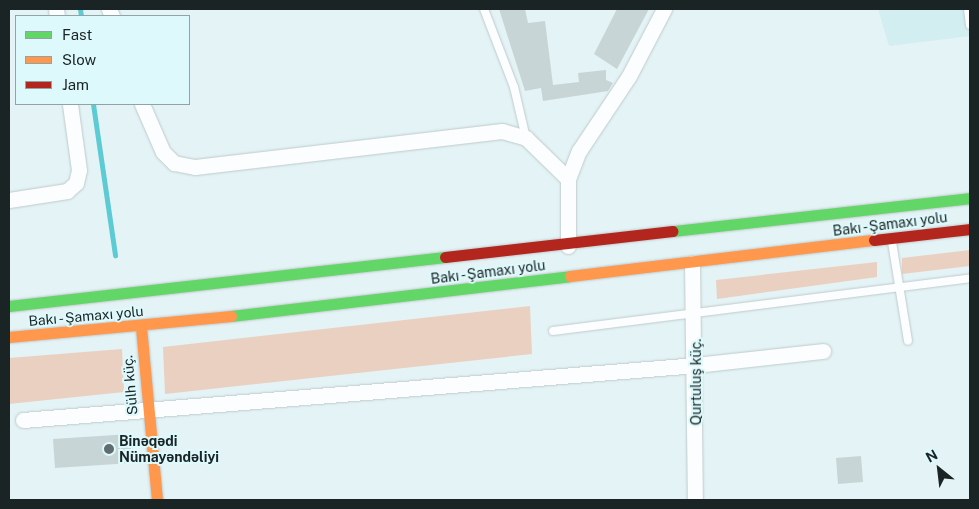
<!DOCTYPE html>
<html>
<head>
<meta charset="utf-8">
<style>
	body { margin:0 }
	#map { position:relative; width:979px; height:509px; overflow:hidden; background:#e4f3f5; font-family:"Public Sans",sans-serif }
	div>[style] { position:absolute }
	.built>* { inset:0; background:#d2eef0 }
	.green>* { inset:0; background:#ead0c1 }
	.stream>* { height:5px; margin:-2.5px; padding:0 2.5px; transform-origin:2.5px; border-radius:2.5px; background:#5ccbd3 }
	.building>* { inset:0; background:#c8d5d6 }
	.roads { filter:drop-shadow(0 0 1px #bfcacc) drop-shadow(0 0 1px #bfcacc) }
	.lane>* { height:8px; margin:-4px; padding:0 4px; transform-origin:4px; border-radius:4px; background:#fbfdfe }
	.street>* { height:15px; margin:-7.5px; padding:0 7.5px; transform-origin:7.5px; border-radius:7.5px; background:#fbfdfe }
	.fast>* { height:11px; margin:-5.5px; padding:0 5.5px; transform-origin:5.5px; border-radius:5.5px; background:#63d668 }
	.slow>* { height:11px; margin:-5.5px; padding:0 5.5px; transform-origin:5.5px; border-radius:5.5px; background:#ff974d }
	.jam>* { height:11px; margin:-5.5px; padding:0 5.5px; transform-origin:5.5px; border-radius:5.5px; background:#b3261e }
	.dots>* { width:14px; height:14px; translate:-50% -50%; box-sizing:border-box; border:2px solid #def9fb; border-radius:50% }
	span { translate:-50% -50%; white-space:nowrap; text-align:center; line-height:1.15; -webkit-text-stroke:4px #def9fb; paint-order:stroke }
	.street-label { font-size:14px; color:#1a2425 }
	.poi-label { font-size:14px; color:#1a2425; font-weight:700 }
	.left { translate:0 -50%; text-align:left }
	.frame { position:absolute; inset:0; border:10px solid #1a2425; pointer-events:none }
	.legend { position:absolute; left:15px; top:15px; width:175px; height:90px; box-sizing:border-box; background:#def9fb; border:1px solid #90a4a5; margin:0; padding:6px 9px; list-style:none; font-size:15px; color:#1a2425 }
	.legend li { display:flex; align-items:center; gap:10px; height:25px }
	.legend b { width:25px; border:1px solid #90a4a5 }
	.north { position:absolute; left:914px; top:444px; width:50px; height:50px; -webkit-text-stroke:4px #def9fb; paint-order:stroke; rotate:331deg; font-size:14px; font-weight:700; line-height:20px; text-align:center; color:#1a2425 }
	.north::after { content:''; display:block; margin:auto; width:18px; height:22px; background:#1a2425; clip-path:polygon(50% 0,100% 100%,50% 72%,0 100%) }
</style>
</head>
<body>
<div id="map">
	<div class="built">
		<div style="clip-path:polygon(878px 9px,970px 9px,970px 36px,889px 46px)"></div>
	</div>
	<div class="green">
		<div style="clip-path:polygon(970px 250px,970px 266px,902px 274px,902px 258px)"></div>
		<div style="clip-path:polygon(877px 262px,877px 277px,717px 299px,716px 280px)"></div>
		<div style="clip-path:polygon(530px 306px,532px 354px,165px 394px,163px 347px)"></div>
		<div style="clip-path:polygon(122px 349px,124px 392px,9px 404px,9px 358px)"></div>
	</div>
	<div class="stream">
		<div style="left:80px;top:9px;width:7px;rotate:82deg"></div>
		<div style="left:93px;top:104px;width:153px;rotate:81.7deg"></div>
	</div>
	<div class="building">
		<div style="clip-path:polygon(499px 9px,525px 9px,528px 23px,545px 21px,553px 85px,579px 82px,578px 73px,606px 70px,606px 80px,613px 83px,608px 91px,543px 101px,541px 88px,525px 91px)"></div>
		<div style="clip-path:polygon(617px 9px,649px 9px,617px 69px,594px 54px)"></div>
		<div style="clip-path:polygon(130px 434px,132px 463px,55px 468px,53px 439px)"></div>
		<div style="clip-path:polygon(861px 456px,863px 482px,838px 484px,836px 458px)"></div>
	</div>
	<div class="roads">
		<div class="lane">
			<div style="left:484px;top:9px;width:84px;rotate:69deg"></div>
			<div style="left:514px;top:87px;width:52px;rotate:76.8deg"></div>
			<div style="left:968px;top:9px;width:16px;rotate:83deg"></div>
			<div style="left:892px;top:242px;width:100px;rotate:80.8deg"></div>
			<div style="left:553px;top:331px;width:420px;rotate:-7.2deg"></div>
		</div>
		<div class="street">
			<div style="left:56px;top:9px;width:7px;rotate:82deg"></div>
			<div style="left:109px;top:9px;width:8px;rotate:67deg"></div>
			<div style="left:142px;top:104px;width:52px;rotate:66.4deg"></div>
			<div style="left:163px;top:152px;width:16px;rotate:45deg"></div>
			<div style="left:174px;top:163px;width:21px;rotate:11deg"></div>
			<div style="left:195px;top:167px;width:309px;rotate:-6.7deg"></div>
			<div style="left:502px;top:131px;width:25px;rotate:16deg"></div>
			<div style="left:526px;top:138px;width:59px;rotate:44.3deg"></div>
			<div style="left:9px;top:200px;width:59px;rotate:-8.8deg"></div>
			<div style="left:67px;top:191px;width:12px;rotate:-42deg"></div>
			<div style="left:76px;top:183px;width:13px;rotate:-77deg"></div>
			<div style="left:79px;top:170px;width:67px;rotate:-97.8deg"></div>
			<div style="left:568px;top:246px;width:67px;rotate:-90deg"></div>
			<div style="left:568px;top:179px;width:30px;rotate:-69deg"></div>
			<div style="left:579px;top:151px;width:90px;rotate:-56.3deg"></div>
			<div style="left:629px;top:76px;width:76px;rotate:-62.4deg"></div>
			<div style="left:692px;top:263px;width:237px;rotate:89.3deg"></div>
			<div style="left:23px;top:420px;width:675px;rotate:-4.67deg"></div>
			<div style="left:696px;top:365px;width:128px;rotate:-6.3deg"></div>
		</div>
		<div class="fast">
			<div style="left:673px;top:231px;width:299px;rotate:-6.3deg"></div>
			<div style="left:9px;top:306px;width:439px;rotate:-6.4deg"></div>
			<div style="left:231px;top:316px;width:341px;rotate:-6.7deg"></div>
		</div>
		<div class="slow">
			<div style="left:570px;top:276px;width:306px;rotate:-6.8deg"></div>
			<div style="left:141px;top:327px;width:174px;rotate:84.7deg"></div>
			<div style="left:9px;top:337px;width:223px;rotate:-5.4deg"></div>
		</div>
		<div class="jam">
			<div style="left:874px;top:240px;width:97px;rotate:-6.5deg"></div>
			<div style="left:445px;top:257px;width:229px;rotate:-6.5deg"></div>
		</div>
	</div>
	<div class="dots">
		<div style="left:109px;top:449px;background:#616c6e"></div>
	</div>
	<div class="street-label">
		<span style="left:890px;top:224px;rotate:-7deg">Bakı - Şamaxı yolu</span>
		<span style="left:488px;top:272px;rotate:-7deg">Bakı - Şamaxı yolu</span>
		<span style="left:86px;top:316px;rotate:-5deg">Bakı - Şamaxı yolu</span>
		<span style="left:696px;top:382px;rotate:-90deg">Qurtuluş küç.</span>
		<span style="left:130px;top:385px;rotate:-95deg">Sülh küç.</span>
	</div>
	<div class="poi-label">
		<span class="left" style="left:119px;top:449px">Binəqədi<br>Nümayəndəliyi</span>
	</div>
	<div class="frame"></div>
	<ul class="legend">
	<li><b style="height:6px;background:#63d668"></b>Fast</li>
	<li><b style="height:6px;background:#ff974d"></b>Slow</li>
	<li><b style="height:6px;background:#b3261e"></b>Jam</li>
	</ul>
	<div class="north">N</div>
</div>
</body>
</html>
